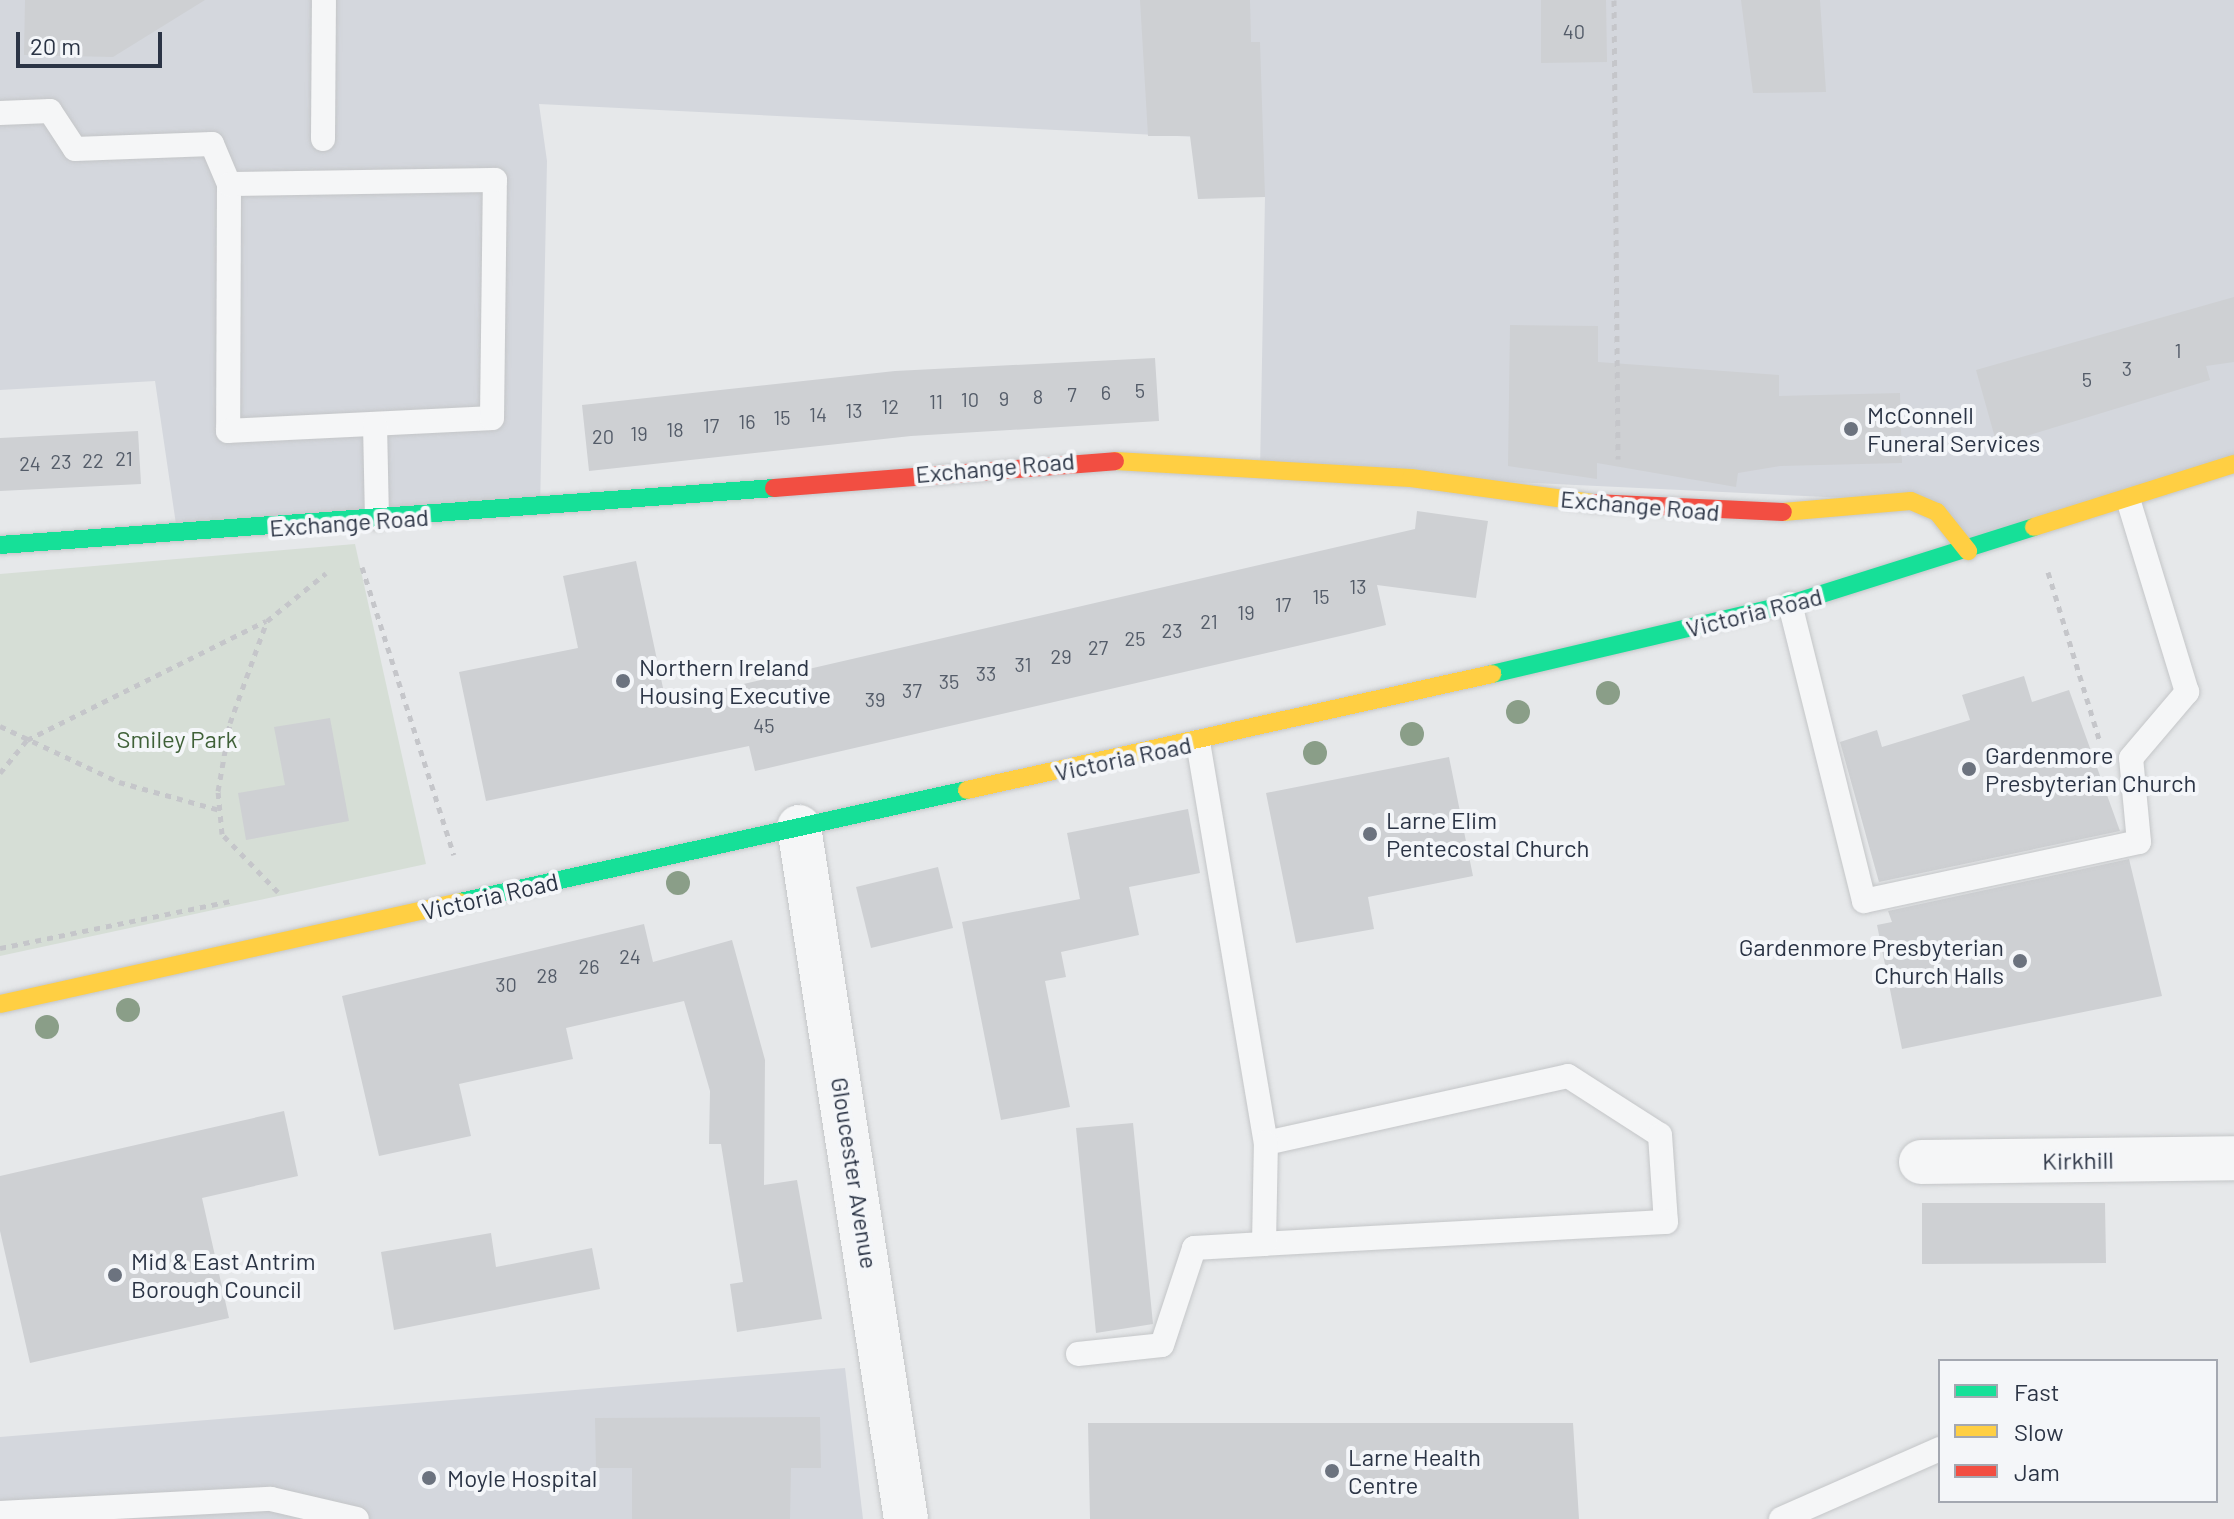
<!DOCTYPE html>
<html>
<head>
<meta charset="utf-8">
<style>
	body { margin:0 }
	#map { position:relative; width:2234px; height:1519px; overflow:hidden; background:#e6e8ea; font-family:Barlow,sans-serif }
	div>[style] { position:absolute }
	.built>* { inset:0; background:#d4d7dd }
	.green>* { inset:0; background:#d6ded6 }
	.building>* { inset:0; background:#ced0d3 }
	.path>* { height:5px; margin-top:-2.5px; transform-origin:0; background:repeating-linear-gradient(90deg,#c5c6ca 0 6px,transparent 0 12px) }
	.roads { filter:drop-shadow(0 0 2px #c4c6c8) drop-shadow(0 0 2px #c4c6c8) }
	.lane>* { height:24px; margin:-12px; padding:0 12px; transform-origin:12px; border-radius:12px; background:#f5f6f7 }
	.street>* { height:44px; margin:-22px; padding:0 22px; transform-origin:22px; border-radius:22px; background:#f5f6f7 }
	.fast>* { height:18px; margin:-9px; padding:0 9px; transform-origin:9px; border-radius:9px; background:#16e098 }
	.slow>* { height:18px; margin:-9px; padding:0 9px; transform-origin:9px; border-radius:9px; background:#ffcf43 }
	.jam>* { height:18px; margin:-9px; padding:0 9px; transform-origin:9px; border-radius:9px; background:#f24e42 }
	.trees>* { width:24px; height:24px; margin:-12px; border-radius:50%; background:#8a9e88 }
	.dots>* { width:22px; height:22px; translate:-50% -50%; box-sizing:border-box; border:4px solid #f4f6f9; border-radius:50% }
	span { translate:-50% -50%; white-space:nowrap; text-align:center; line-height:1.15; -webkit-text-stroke:8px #f4f6f9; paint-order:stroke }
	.number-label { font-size:20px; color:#545c69 }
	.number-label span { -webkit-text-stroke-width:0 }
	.poi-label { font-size:24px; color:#2b3445 }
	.left { translate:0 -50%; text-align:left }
	.right { translate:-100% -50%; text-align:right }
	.street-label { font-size:24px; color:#2b3445 }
	.park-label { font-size:24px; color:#3f6138 }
	.legend { position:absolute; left:1938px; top:1359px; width:280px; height:144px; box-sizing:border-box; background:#f4f6f9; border:2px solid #a4a8b1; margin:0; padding:10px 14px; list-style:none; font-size:24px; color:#2b3445 }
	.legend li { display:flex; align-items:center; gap:16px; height:40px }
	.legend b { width:40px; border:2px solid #a4a8b1 }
	.scale { position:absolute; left:16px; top:32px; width:146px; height:36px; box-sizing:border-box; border:4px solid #2b3445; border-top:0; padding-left:10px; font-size:24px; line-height:28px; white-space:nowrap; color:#2b3445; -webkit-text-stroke:6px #f4f6f9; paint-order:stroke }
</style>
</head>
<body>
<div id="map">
	<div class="built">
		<div style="clip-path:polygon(0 0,2234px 0,2234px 468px,1968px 551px,1911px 501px,1260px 470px,1265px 197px,1197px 137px,539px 104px,547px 161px,540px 511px,178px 538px,155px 381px,0 390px)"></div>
		<div style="clip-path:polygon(845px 1368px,863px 1519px,0 1519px,0 1437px)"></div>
	</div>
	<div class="green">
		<div style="clip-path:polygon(355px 544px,426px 864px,0 956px,0 574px)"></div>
	</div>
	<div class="building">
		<div style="clip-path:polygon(25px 0,205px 0,113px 57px,24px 55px)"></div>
		<div style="clip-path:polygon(1140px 0,1250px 0,1251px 42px,1260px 42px,1265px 197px,1198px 199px,1190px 136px,1148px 136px)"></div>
		<div style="clip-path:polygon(1541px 0,1606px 0,1607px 62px,1541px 63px)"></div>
		<div style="clip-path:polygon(1741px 0,1820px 0,1826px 92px,1753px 93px)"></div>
		<div style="clip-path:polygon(2234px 297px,2234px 362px,2206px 366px,2210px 380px,1997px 445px,1976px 370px)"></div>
		<div style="clip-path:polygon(1510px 325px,1598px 326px,1598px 362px,1779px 375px,1779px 396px,1900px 393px,1902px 463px,1780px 466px,1738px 473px,1736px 487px,1597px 463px,1597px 479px,1508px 466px)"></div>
		<div style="clip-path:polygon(1155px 358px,1159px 421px,911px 436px,589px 471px,582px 405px,895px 371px)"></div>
		<div style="clip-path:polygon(138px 431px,141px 484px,0 491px,0 438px)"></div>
		<div style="clip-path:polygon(1417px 511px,1488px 521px,1476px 598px,1377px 585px,1386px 625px,1349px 634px,755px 771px,749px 746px,486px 801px,459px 672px,578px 648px,563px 576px,636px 561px,666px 702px,1415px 529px)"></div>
		<div style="clip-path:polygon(2024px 676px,2032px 702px,2069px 690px,2120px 831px,1879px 882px,1840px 742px,1877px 730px,1882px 747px,1970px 720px,1962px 695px)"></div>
		<div style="clip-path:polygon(330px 718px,349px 821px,246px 840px,238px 793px,285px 785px,274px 727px)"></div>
		<div style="clip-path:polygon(1449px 757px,1473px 876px,1368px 897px,1374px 929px,1296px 943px,1266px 793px)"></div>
		<div style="clip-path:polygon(1188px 809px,1200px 873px,1129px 887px,1139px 935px,1061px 952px,1066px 977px,1045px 981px,1070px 1107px,1001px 1120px,962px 922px,1080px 899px,1067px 833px)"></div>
		<div style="clip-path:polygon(2129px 859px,2162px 996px,1902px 1049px,1877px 925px,1892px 922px,1888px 911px)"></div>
		<div style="clip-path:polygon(938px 867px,953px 928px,871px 948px,856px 887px)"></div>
		<div style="clip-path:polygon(644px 924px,653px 962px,732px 940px,765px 1060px,764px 1185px,797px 1180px,822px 1319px,737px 1332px,730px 1284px,743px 1282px,721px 1144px,709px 1144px,710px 1091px,684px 1001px,566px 1028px,573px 1059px,459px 1084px,471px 1136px,379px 1156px,342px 996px)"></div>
		<div style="clip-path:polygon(284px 1111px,298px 1176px,202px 1198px,229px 1318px,30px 1363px,0 1231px,0 1176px)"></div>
		<div style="clip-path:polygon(1133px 1123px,1153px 1324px,1096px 1333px,1076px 1128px)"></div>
		<div style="clip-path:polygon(1922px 1203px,2105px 1203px,2106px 1263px,1922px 1264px)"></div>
		<div style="clip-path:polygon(491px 1233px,496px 1267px,592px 1248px,600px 1289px,394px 1330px,381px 1252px)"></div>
		<div style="clip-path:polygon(820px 1417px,821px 1468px,791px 1468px,790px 1519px,632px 1519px,632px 1468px,596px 1468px,595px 1418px)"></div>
		<div style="clip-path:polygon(1088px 1423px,1573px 1423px,1579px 1519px,1090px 1519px)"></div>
	</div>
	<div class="path">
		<div style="left:1614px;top:0;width:459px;rotate:89.5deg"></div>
		<div style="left:362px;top:567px;width:302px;rotate:72.3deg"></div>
		<div style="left:2048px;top:572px;width:175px;rotate:73deg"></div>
		<div style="left:0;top:726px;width:132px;rotate:25.2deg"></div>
		<div style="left:119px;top:782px;width:105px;rotate:15.5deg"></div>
		<div style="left:0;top:773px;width:43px;rotate:-50.7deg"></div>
		<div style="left:27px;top:740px;width:267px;rotate:-26.5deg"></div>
		<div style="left:278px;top:892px;width:81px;rotate:-134deg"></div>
		<div style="left:222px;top:834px;width:43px;rotate:-95.3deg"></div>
		<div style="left:218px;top:791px;width:69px;rotate:-80deg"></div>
		<div style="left:230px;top:723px;width:109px;rotate:-70.1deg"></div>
		<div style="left:267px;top:621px;width:76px;rotate:-39.1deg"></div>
		<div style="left:0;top:948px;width:235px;rotate:-11.5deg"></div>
	</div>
	<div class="roads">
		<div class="lane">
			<div style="left:0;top:113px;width:50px;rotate:-2.3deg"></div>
			<div style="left:50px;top:111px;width:45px;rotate:56.7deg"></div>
			<div style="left:75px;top:149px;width:137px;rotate:-2.1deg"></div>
			<div style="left:212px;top:144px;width:43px;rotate:67deg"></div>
			<div style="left:229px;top:184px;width:247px;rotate:90.2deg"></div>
			<div style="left:228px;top:431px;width:264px;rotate:-2.8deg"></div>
			<div style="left:492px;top:418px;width:238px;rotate:-89.3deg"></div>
			<div style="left:495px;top:180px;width:266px;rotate:179.1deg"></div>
			<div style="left:323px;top:139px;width:139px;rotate:-89.6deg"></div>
			<div style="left:375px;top:424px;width:94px;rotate:88.8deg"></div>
			<div style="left:1790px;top:604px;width:306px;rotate:76deg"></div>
			<div style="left:1864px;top:901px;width:281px;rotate:-12.1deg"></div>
			<div style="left:2139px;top:842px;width:84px;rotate:-95.4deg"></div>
			<div style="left:2131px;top:758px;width:87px;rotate:-49.7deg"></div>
			<div style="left:2187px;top:692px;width:199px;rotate:-107deg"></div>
			<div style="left:1198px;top:742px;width:407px;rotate:80.4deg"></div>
			<div style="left:1266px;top:1143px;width:309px;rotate:-12.5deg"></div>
			<div style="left:1568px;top:1076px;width:109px;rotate:32.7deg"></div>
			<div style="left:1660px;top:1135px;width:87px;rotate:86.1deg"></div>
			<div style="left:1666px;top:1222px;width:403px;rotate:176.9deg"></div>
			<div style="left:1264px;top:1244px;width:101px;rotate:-88.9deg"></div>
			<div style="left:1078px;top:1354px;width:84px;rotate:-6.1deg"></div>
			<div style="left:1162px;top:1345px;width:102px;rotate:-71.7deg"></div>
			<div style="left:1194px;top:1248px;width:70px;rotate:-3.3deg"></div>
			<div style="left:0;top:1513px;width:271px;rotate:-3deg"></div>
			<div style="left:271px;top:1499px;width:88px;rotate:13.1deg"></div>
			<div style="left:1781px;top:1519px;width:174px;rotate:-23.8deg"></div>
		</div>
		<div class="street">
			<div style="left:799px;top:827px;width:700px;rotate:81.21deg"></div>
			<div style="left:1921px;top:1162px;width:313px;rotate:-0.7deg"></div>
		</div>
		<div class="fast">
			<div style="left:0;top:545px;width:776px;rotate:-4.21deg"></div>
			<div style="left:1492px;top:674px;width:306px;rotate:-13.2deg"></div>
			<div style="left:1790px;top:604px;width:256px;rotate:-17.5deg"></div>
			<div style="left:460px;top:902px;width:519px;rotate:-12.46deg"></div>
		</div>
		<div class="slow">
			<div style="left:1115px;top:461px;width:296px;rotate:3.3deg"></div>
			<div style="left:1411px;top:478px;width:185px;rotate:7.8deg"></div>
			<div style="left:1783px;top:512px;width:128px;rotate:-4.9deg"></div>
			<div style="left:1911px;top:501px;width:28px;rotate:23deg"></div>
			<div style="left:1937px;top:512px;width:50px;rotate:51.5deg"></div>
			<div style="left:2034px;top:527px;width:210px;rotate:-17.5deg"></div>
			<div style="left:967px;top:790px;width:538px;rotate:-12.46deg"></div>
			<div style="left:0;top:1004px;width:471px;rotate:-12.5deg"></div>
		</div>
		<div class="jam">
			<div style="left:774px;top:488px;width:342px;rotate:-4.5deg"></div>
			<div style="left:1594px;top:503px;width:189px;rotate:2.7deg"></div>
		</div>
	</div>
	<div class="trees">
		<div style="left:1608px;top:693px"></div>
		<div style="left:1518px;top:712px"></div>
		<div style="left:1412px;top:734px"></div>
		<div style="left:1315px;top:753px"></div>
		<div style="left:678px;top:883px"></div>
		<div style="left:128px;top:1010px"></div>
		<div style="left:47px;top:1027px"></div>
	</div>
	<div class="dots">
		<div style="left:1851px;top:429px;background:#6c737f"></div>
		<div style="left:623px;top:681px;background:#6c737f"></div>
		<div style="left:1969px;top:769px;background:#6c737f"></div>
		<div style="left:1370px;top:834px;background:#6c737f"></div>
		<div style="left:2020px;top:961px;background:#6c737f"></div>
		<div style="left:115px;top:1275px;background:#6c737f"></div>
		<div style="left:1332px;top:1471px;background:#6c737f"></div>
		<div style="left:429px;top:1478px;background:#6c737f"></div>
	</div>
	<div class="number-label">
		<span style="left:1574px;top:31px">40</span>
		<span style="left:2178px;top:350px">1</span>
		<span style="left:2127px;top:368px">3</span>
		<span style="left:2087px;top:379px">5</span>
		<span style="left:1140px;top:390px">5</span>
		<span style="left:1106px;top:392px">6</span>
		<span style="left:1072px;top:394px">7</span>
		<span style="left:1038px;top:396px">8</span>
		<span style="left:1004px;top:398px">9</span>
		<span style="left:970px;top:399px">10</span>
		<span style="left:936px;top:401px">11</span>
		<span style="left:890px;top:406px">12</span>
		<span style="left:854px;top:410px">13</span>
		<span style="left:818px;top:414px">14</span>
		<span style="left:782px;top:417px">15</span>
		<span style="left:747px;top:421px">16</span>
		<span style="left:711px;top:425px">17</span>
		<span style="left:675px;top:429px">18</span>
		<span style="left:639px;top:433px">19</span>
		<span style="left:603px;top:436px">20</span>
		<span style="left:124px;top:458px">21</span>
		<span style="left:93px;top:460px">22</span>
		<span style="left:61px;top:461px">23</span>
		<span style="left:30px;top:463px">24</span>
		<span style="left:1358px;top:586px">13</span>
		<span style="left:1321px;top:596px">15</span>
		<span style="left:1283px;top:604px">17</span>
		<span style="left:1246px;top:612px">19</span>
		<span style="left:1209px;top:621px">21</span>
		<span style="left:1172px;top:630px">23</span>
		<span style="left:1135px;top:638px">25</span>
		<span style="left:1098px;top:647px">27</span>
		<span style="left:1061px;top:656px">29</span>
		<span style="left:1023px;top:664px">31</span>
		<span style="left:986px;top:673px">33</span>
		<span style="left:949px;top:681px">35</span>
		<span style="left:912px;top:690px">37</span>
		<span style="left:875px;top:699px">39</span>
		<span style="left:764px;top:725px">45</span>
		<span style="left:630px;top:956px">24</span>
		<span style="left:589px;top:966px">26</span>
		<span style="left:547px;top:975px">28</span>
		<span style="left:506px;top:984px">30</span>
	</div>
	<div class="poi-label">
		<span class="left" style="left:1867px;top:429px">McConnell<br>Funeral Services</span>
		<span class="left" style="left:639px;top:681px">Northern Ireland<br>Housing Executive</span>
		<span class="left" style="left:1985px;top:769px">Gardenmore<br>Presbyterian Church</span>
		<span class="left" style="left:1386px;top:834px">Larne Elim<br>Pentecostal Church</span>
		<span class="right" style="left:2004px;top:961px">Gardenmore Presbyterian<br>Church Halls</span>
		<span class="left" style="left:131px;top:1275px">Mid &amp; East Antrim<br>Borough Council</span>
		<span class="left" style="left:1348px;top:1471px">Larne Health<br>Centre</span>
		<span class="left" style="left:447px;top:1478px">Moyle Hospital</span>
	</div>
	<div class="street-label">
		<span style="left:995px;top:467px;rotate:-5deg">Exchange Road</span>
		<span style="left:1640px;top:505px;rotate:5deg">Exchange Road</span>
		<span style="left:349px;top:522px;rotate:-4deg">Exchange Road</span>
		<span style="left:1754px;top:612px;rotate:-14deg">Victoria Road</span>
		<span style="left:1123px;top:758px;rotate:-12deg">Victoria Road</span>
		<span style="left:490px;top:896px;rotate:-13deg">Victoria Road</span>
		<span style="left:2078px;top:1160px;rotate:-1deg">Kirkhill</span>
		<span style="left:855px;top:1173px;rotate:81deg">Gloucester Avenue</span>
	</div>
	<div class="park-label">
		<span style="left:177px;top:739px">Smiley Park</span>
	</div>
	<ul class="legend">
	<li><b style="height:10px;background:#16e098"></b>Fast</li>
	<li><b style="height:10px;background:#ffcf43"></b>Slow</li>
	<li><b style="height:10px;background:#f24e42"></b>Jam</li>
	</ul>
	<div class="scale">20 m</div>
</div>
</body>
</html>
